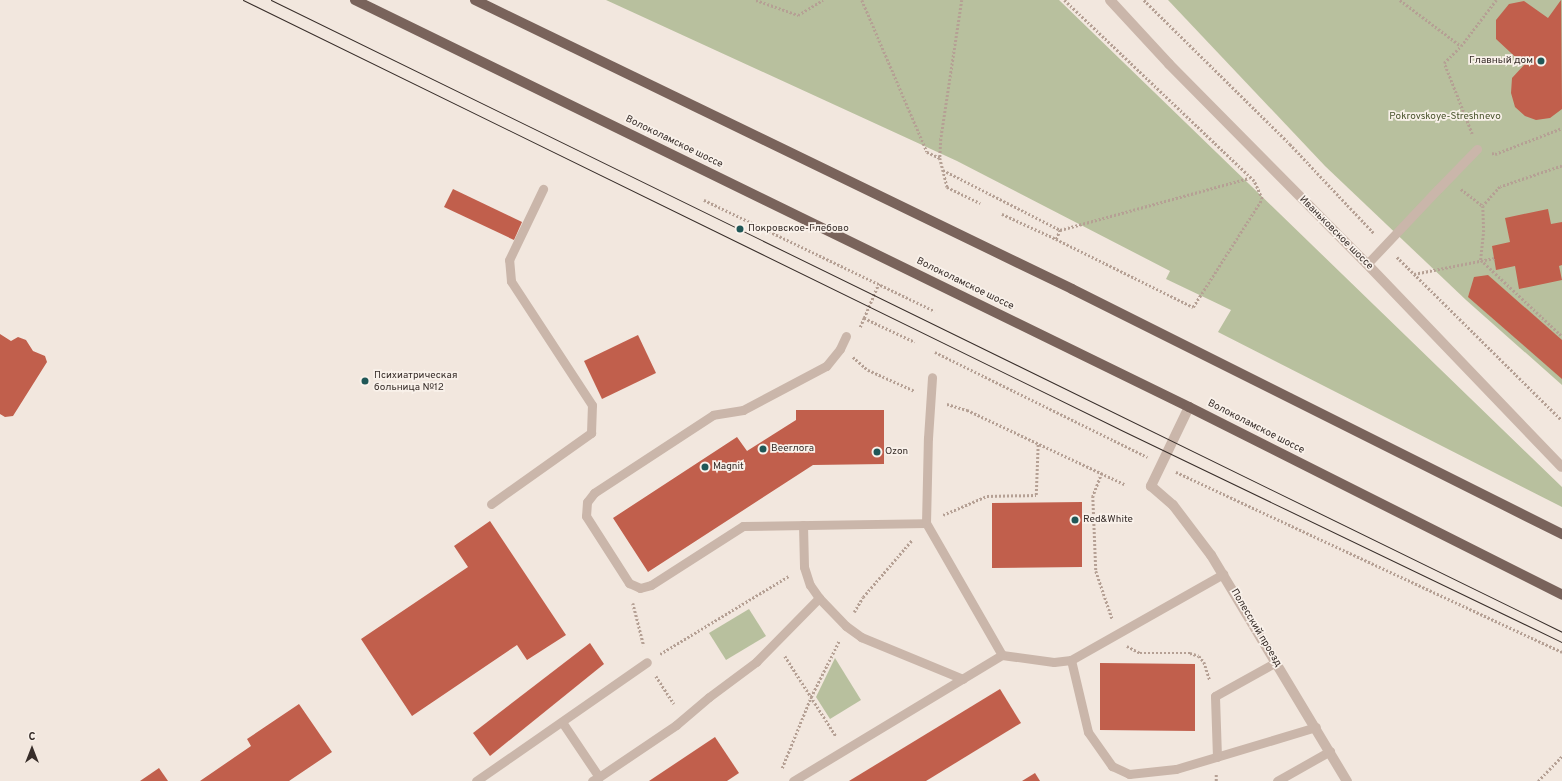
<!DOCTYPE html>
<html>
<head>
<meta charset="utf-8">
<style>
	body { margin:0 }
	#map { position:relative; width:1562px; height:781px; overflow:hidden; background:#f2e7de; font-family:Overpass,sans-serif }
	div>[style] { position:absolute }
	.green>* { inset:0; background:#b8c09e }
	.building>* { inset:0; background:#c15f4c }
	.path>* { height:2.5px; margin-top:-1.25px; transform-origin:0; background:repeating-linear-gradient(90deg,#b5a094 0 2px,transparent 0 4px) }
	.service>* { height:9px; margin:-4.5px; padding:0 4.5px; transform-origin:4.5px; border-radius:4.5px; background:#cab6aa }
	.minor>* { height:10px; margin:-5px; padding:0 5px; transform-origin:5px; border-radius:5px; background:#cab6aa }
	.tertiary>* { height:10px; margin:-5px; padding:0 5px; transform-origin:5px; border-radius:5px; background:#cab6aa }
	.primary>* { height:10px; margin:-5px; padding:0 5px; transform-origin:5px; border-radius:5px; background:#79635b }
	.tram>* { height:1px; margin:-0.5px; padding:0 0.5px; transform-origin:0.5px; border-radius:0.5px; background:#372d29 }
	.dots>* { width:11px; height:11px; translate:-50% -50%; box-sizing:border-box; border:2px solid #f9f1ea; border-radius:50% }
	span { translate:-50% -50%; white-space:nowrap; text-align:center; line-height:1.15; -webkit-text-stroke:3.5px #f9f1ea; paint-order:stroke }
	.poi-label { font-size:10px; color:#372d29 }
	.right { translate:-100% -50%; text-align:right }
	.left { translate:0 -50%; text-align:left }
	.park-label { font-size:10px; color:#4a552e }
	.street-label { font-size:10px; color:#372d29 }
	.north { position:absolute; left:12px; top:729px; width:40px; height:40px; -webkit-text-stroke:3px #f9f1ea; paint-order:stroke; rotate:0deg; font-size:11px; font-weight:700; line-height:16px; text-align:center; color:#372d29 }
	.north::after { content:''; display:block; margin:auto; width:14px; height:18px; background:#372d29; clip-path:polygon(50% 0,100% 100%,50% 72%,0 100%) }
</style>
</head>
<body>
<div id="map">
	<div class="green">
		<div style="clip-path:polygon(606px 0,1059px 0,1562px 487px,1562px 507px,1218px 332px,1231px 310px,1166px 279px,1170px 271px,957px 161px)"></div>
		<div style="clip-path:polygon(1168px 0,1562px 0,1562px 385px,1466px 300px,1325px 166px)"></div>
		<div style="clip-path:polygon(749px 609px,766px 636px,726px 660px,709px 633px)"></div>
		<div style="clip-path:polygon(835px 658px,861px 700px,830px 719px,816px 697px)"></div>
	</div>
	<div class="building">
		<div style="clip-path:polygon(1561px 0,1562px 109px,1550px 118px,1536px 120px,1525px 116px,1515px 107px,1511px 93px,1512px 78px,1524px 65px,1496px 39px,1496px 20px,1509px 4px,1524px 1px,1548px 18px)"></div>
		<div style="clip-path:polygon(453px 189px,522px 222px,514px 240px,444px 207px)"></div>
		<div style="clip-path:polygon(1548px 209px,1551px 224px,1562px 222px,1562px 265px,1559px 266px,1562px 280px,1519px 289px,1515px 266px,1496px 270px,1492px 246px,1510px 242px,1505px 218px)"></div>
		<div style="clip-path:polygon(1488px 275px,1562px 340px,1562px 379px,1468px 297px,1474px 277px)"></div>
		<div style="clip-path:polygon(0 334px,11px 341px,18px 337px,26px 340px,33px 351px,45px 356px,47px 362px,13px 416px,5px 417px,0 414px)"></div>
		<div style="clip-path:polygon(638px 335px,656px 373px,602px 399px,584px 361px)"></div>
		<div style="clip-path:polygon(796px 410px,884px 410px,884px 464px,813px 465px,648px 572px,613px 518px,737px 437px,747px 451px,796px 420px)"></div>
		<div style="clip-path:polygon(1082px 502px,1082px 567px,992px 568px,992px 503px)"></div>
		<div style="clip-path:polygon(490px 521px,566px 635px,527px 660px,517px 645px,412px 716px,361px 639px,468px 567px,454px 546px)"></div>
		<div style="clip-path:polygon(590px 643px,604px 664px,490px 756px,473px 733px)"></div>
		<div style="clip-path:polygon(1100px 663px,1195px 664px,1195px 731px,1100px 730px)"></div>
		<div style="clip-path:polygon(1000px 689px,1021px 723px,926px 781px,849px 781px)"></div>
		<div style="clip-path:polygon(299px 704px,332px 752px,289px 781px,200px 781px,251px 746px,247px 739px)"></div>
		<div style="clip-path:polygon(715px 737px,739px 773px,727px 781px,649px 781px)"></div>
		<div style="clip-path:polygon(159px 768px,168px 781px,140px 781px)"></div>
		<div style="clip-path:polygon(1035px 773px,1040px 781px,1022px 781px)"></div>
	</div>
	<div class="path">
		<div style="left:756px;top:0;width:45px;rotate:19.7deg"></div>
		<div style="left:798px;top:15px;width:29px;rotate:-31deg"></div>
		<div style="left:862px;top:0;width:165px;rotate:66.8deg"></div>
		<div style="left:927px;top:152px;width:14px;rotate:25deg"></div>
		<div style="left:962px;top:0;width:141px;rotate:98.6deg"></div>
		<div style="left:941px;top:139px;width:19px;rotate:93deg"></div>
		<div style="left:940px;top:158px;width:30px;rotate:76deg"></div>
		<div style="left:947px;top:187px;width:37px;rotate:26deg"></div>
		<div style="left:1144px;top:0;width:205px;rotate:44.6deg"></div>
		<div style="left:1290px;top:144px;width:122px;rotate:46.7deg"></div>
		<div style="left:1400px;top:0;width:76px;rotate:37deg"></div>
		<div style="left:1472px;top:134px;width:76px;rotate:-111.5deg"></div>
		<div style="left:1444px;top:63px;width:24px;rotate:-45deg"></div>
		<div style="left:1461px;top:46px;width:58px;rotate:-52.7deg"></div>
		<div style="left:1492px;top:153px;width:3px;rotate:18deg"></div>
		<div style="left:1495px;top:154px;width:72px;rotate:-21.2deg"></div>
		<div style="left:1562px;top:166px;width:65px;rotate:161.3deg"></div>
		<div style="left:1500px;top:187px;width:25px;rotate:132deg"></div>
		<div style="left:1483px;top:206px;width:24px;rotate:88deg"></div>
		<div style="left:1484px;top:230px;width:30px;rotate:96deg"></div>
		<div style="left:1481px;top:260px;width:111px;rotate:43.2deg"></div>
		<div style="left:943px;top:170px;width:131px;rotate:27.1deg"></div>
		<div style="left:1060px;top:230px;width:196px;rotate:-15.4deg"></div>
		<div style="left:1461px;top:189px;width:28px;rotate:38deg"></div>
		<div style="left:704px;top:200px;width:256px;rotate:25.7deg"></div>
		<div style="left:1002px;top:214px;width:60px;rotate:24.8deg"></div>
		<div style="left:1056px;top:239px;width:10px;rotate:-66deg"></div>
		<div style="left:1056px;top:239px;width:153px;rotate:26.4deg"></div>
		<div style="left:1193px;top:307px;width:128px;rotate:-57.4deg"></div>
		<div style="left:1262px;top:199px;width:20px;rotate:-114deg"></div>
		<div style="left:1254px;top:181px;width:262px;rotate:-136.4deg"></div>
		<div style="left:1397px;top:257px;width:232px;rotate:44.7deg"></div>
		<div style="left:1414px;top:274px;width:82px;rotate:-11.3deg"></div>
		<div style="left:864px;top:318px;width:38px;rotate:-67deg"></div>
		<div style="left:860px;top:327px;width:10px;rotate:-66deg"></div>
		<div style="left:864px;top:318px;width:56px;rotate:25.2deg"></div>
		<div style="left:935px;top:352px;width:237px;rotate:26.3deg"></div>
		<div style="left:853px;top:357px;width:20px;rotate:41deg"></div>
		<div style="left:868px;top:370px;width:51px;rotate:24.1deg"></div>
		<div style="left:947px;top:404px;width:21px;rotate:17deg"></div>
		<div style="left:967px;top:410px;width:174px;rotate:25.2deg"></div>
		<div style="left:1176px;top:472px;width:426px;rotate:25deg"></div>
		<div style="left:1102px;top:473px;width:25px;rotate:111deg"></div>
		<div style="left:1093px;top:496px;width:75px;rotate:87.7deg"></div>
		<div style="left:1096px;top:571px;width:50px;rotate:71.2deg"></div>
		<div style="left:943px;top:515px;width:48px;rotate:-23.4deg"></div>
		<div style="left:987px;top:496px;width:49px;rotate:-1.2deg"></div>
		<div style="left:1036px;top:495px;width:52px;rotate:-87.8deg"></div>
		<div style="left:633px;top:603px;width:44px;rotate:75.7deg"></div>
		<div style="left:854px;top:612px;width:17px;rotate:-59deg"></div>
		<div style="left:863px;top:597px;width:75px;rotate:-49.3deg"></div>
		<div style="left:1127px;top:646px;width:15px;rotate:28deg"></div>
		<div style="left:1140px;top:653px;width:50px"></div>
		<div style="left:1190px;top:653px;width:9px;rotate:18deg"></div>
		<div style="left:1199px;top:656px;width:8px;rotate:50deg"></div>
		<div style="left:1204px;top:662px;width:19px;rotate:72deg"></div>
		<div style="left:660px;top:654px;width:151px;rotate:-31.2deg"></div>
		<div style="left:785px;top:656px;width:95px;rotate:57.5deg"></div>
		<div style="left:656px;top:676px;width:33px;rotate:57deg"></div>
		<div style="left:782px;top:768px;width:77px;rotate:-67.8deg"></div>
		<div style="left:811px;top:697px;width:63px;rotate:-63.4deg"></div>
		<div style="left:1216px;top:781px;width:7px;rotate:-90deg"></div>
		<div style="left:1538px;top:781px;width:35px;rotate:-46deg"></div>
	</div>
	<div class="service">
		<div style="left:1367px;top:264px;width:103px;rotate:-46.6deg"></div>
		<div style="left:1438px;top:189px;width:56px;rotate:-45.7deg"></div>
		<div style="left:846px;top:336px;width:14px;rotate:115deg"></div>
		<div style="left:840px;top:349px;width:22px;rotate:129deg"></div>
		<div style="left:826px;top:366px;width:94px;rotate:152.1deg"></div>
		<div style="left:743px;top:410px;width:30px;rotate:171deg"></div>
		<div style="left:713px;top:415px;width:142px;rotate:146.8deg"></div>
		<div style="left:594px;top:493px;width:11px;rotate:128deg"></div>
		<div style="left:587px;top:502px;width:14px;rotate:94deg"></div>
		<div style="left:586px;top:516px;width:80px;rotate:57.3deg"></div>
		<div style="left:629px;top:583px;width:12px;rotate:24deg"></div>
		<div style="left:640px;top:588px;width:11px;rotate:-15deg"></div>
		<div style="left:651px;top:585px;width:109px;rotate:-32.7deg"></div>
		<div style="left:743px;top:526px;width:183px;rotate:-0.9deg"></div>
		<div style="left:926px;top:523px;width:85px;rotate:-88.7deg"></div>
		<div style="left:928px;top:438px;width:61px;rotate:-86.2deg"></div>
		<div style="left:491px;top:504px;width:123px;rotate:-35.4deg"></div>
		<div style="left:591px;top:433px;width:28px;rotate:-88deg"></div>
		<div style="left:592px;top:405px;width:148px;rotate:-123.2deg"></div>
		<div style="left:511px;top:281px;width:21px;rotate:-95deg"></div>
		<div style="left:509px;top:260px;width:79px;rotate:-64.4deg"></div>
		<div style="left:803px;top:525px;width:42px;rotate:88.6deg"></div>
		<div style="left:804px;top:567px;width:19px;rotate:72deg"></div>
		<div style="left:810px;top:585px;width:16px;rotate:55deg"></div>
		<div style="left:819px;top:598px;width:39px;rotate:46deg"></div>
		<div style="left:846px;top:626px;width:19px;rotate:36deg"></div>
		<div style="left:861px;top:637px;width:110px;rotate:22.4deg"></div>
		<div style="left:1002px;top:655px;width:52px;rotate:7.7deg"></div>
		<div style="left:1054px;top:662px;width:17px;rotate:-7deg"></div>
		<div style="left:1071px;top:660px;width:175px;rotate:-29.5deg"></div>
		<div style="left:1071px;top:660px;width:74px;rotate:76.7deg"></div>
		<div style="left:1088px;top:732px;width:42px;rotate:54.8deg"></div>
		<div style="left:1112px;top:766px;width:19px;rotate:25deg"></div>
		<div style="left:1129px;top:774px;width:47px;rotate:-6.1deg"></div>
		<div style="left:1176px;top:769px;width:146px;rotate:-16.7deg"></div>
		<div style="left:562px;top:722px;width:66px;rotate:56.1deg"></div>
		<div style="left:599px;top:777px;width:8px;rotate:150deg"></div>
		<div style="left:1217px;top:757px;width:61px;rotate:-91.9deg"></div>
		<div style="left:1215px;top:696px;width:70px;rotate:-29.1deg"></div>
		<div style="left:599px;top:777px;width:93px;rotate:-34deg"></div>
		<div style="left:676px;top:725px;width:43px;rotate:-40.3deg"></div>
		<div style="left:709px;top:697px;width:59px;rotate:-36.7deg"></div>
		<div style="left:756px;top:662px;width:90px;rotate:-45.5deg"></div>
		<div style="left:476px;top:781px;width:208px;rotate:-34.8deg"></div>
		<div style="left:793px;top:781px;width:244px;rotate:-31.1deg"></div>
		<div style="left:1002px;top:655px;width:152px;rotate:-119.9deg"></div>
		<div style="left:1277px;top:781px;width:61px;rotate:-29.5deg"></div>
	</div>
	<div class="minor">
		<div style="left:1189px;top:407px;width:88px;rotate:115.7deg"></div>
		<div style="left:1151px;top:486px;width:29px;rotate:41deg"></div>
		<div style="left:1173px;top:505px;width:63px;rotate:52.8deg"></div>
		<div style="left:1211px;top:555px;width:264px;rotate:59deg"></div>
	</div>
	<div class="tertiary">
		<div style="left:1110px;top:0;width:87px;rotate:47.3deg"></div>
		<div style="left:1169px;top:64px;width:281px;rotate:45.3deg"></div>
		<div style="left:1367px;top:264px;width:281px;rotate:46.2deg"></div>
	</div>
	<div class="primary">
		<div style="left:355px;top:0;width:928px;rotate:26.01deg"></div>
		<div style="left:1189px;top:407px;width:418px;rotate:26.7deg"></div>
		<div style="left:475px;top:0;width:663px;rotate:25.83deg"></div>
		<div style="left:1072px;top:289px;width:548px;rotate:26.57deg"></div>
	</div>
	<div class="tram">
		<div style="left:243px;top:0;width:975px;rotate:26.09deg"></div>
		<div style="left:1119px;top:429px;width:492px;rotate:25.7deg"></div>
		<div style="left:271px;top:0;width:1437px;rotate:26.08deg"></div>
	</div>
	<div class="dots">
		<div style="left:1541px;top:61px;background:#205757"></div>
		<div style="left:740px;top:229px;background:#205757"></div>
		<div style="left:365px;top:381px;background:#205757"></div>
		<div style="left:763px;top:449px;background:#205757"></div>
		<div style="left:877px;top:452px;background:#205757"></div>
		<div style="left:705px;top:467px;background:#205757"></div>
		<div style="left:1075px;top:520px;background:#205757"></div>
	</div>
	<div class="poi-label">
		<span class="right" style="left:1533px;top:61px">Главный дом</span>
		<span class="left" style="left:748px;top:229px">Покровское-Глебово</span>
		<span class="left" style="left:374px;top:381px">Психиатрическая<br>больница №12</span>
		<span class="left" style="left:771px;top:449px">Beerлога</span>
		<span class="left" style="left:885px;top:452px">Ozon</span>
		<span class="left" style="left:713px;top:467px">Magnit</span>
		<span class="left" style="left:1083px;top:520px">Red&amp;White</span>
	</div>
	<div class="park-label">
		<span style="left:1445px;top:117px">Pokrovskoye-Streshnevo</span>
	</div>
	<div class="street-label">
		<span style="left:674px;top:142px;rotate:26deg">Волоколамское шоссе</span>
		<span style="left:1336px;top:233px;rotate:45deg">Иваньковское шоссе</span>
		<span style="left:965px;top:284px;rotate:26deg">Волоколамское шоссе</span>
		<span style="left:1256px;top:427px;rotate:27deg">Волоколамское шоссе</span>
		<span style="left:1256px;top:628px;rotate:59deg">Полесский проезд</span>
	</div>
	<div class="north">С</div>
</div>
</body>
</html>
